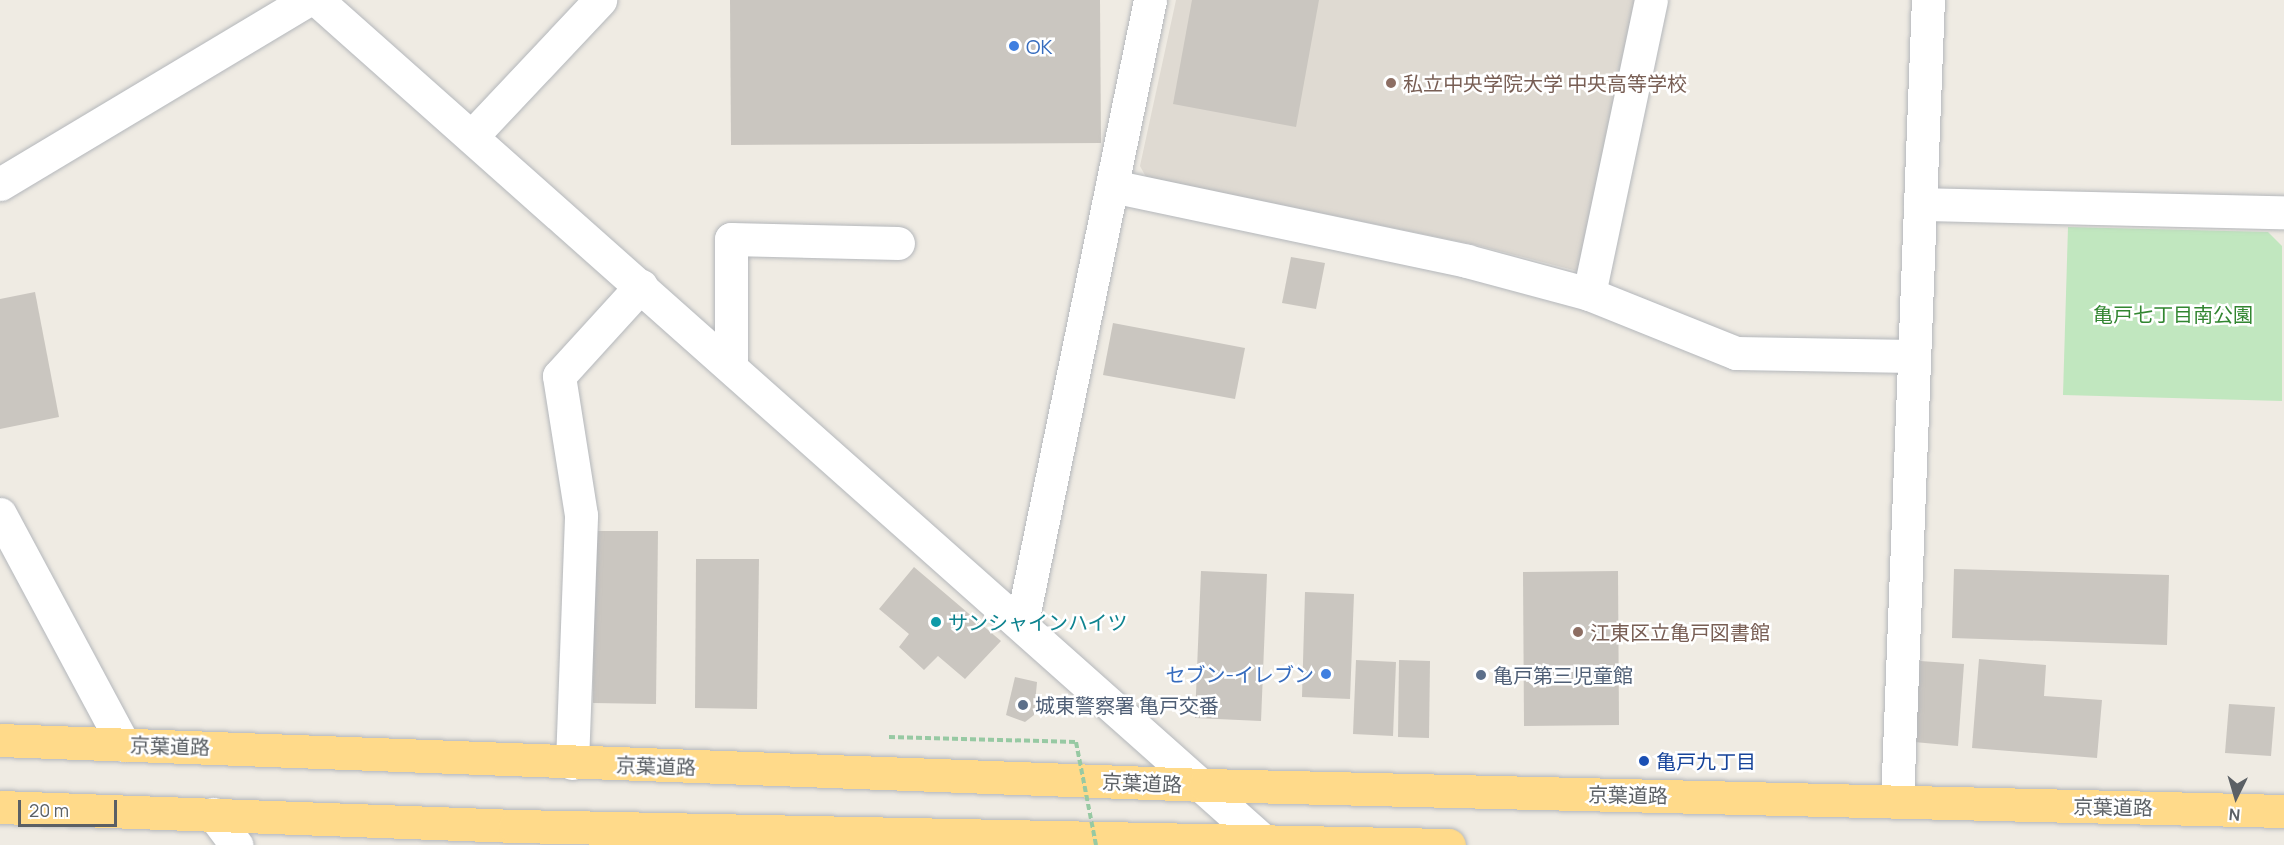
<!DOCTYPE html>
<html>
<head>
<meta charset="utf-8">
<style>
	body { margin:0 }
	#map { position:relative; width:2284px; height:845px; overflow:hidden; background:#efebe3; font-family:Manrope,"Noto Sans JP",sans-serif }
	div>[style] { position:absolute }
	.education>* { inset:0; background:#dfdad2 }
	.green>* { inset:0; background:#c1e7bf }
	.building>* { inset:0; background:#cac6c0 }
	.path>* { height:4px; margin-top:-2px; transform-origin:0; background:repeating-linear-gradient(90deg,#97c9a3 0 6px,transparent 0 9px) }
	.roads { filter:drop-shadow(0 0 2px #b4b7bb) drop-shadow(0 0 2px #b4b7bb) }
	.minor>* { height:33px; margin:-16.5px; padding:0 16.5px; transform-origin:16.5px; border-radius:16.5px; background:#fff }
	.highway>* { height:33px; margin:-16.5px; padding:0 16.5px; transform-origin:16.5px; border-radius:16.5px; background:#ffda8a }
	.path-bridge>* { height:4px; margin-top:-2px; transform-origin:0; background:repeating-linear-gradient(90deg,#97c9a3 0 6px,transparent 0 9px) }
	.dots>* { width:16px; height:16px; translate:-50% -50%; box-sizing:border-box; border:3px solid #fff; border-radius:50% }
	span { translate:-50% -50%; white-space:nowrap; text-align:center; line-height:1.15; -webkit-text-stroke:5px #fff; paint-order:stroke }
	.shop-label { font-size:20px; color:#366cbe }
	.left { translate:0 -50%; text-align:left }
	.right { translate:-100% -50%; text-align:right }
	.education-label { font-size:20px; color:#785e54 }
	.park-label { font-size:20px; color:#328631 }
	.culture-label { font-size:20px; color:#0d838f }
	.service-label { font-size:20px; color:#4e5e75 }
	.street-label { font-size:20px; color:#5b6065 }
	.transit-label { font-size:20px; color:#164399 }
	.north { position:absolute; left:2206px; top:767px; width:60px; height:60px; -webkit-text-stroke:4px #fff; paint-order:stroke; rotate:185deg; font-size:16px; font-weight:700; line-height:24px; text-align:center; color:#5b6065 }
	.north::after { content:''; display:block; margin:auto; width:21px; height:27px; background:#5b6065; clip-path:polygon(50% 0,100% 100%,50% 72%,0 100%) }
	.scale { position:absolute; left:18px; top:800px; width:99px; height:27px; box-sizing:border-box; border:3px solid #5b6065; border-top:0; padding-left:8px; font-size:18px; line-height:21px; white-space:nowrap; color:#5b6065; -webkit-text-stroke:4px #fff; paint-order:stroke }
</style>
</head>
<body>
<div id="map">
	<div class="education">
		<div style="clip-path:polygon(1176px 0,1642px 0,1585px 273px,1476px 245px,1146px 177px,1140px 166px)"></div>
	</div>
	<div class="green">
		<div style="clip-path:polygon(2068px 227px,2268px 232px,2282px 246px,2282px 401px,2063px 395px)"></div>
	</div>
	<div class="building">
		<div style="clip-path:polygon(730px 0,1100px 0,1101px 143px,731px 145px)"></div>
		<div style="clip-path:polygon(1192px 0,1319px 0,1296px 127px,1173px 104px)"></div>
		<div style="clip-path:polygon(1291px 257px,1325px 263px,1316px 309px,1282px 303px)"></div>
		<div style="clip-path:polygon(35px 292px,59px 417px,0 429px,0 299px)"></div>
		<div style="clip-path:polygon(1113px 323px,1245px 348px,1235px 399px,1103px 375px)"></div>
		<div style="clip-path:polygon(594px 531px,658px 531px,656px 704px,593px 703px)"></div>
		<div style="clip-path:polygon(696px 559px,759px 559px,757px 709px,695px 708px)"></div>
		<div style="clip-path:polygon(914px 567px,1001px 641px,965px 679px,938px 656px,924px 670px,899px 647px,909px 634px,879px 609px)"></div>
		<div style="clip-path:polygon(1954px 569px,2169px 575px,2167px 645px,1952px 638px)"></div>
		<div style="clip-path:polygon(1201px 571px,1267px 574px,1261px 721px,1195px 718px)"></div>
		<div style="clip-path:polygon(1618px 571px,1619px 725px,1524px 726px,1523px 572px)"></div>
		<div style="clip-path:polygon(1305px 592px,1354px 594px,1350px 699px,1302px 697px)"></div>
		<div style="clip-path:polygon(1979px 659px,2046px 665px,2044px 696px,2102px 700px,2097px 758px,1972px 748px)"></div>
		<div style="clip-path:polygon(1356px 660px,1396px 662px,1393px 736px,1353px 734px)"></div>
		<div style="clip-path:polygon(1399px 660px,1430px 661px,1429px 738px,1398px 737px)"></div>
		<div style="clip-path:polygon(1920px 661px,1964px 664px,1958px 746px,1914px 742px)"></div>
		<div style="clip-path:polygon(1015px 677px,1037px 682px,1034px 715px,1025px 722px,1006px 715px)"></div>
		<div style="clip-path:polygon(2229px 704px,2275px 707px,2271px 756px,2225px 753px)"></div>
	</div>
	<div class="path">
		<div style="left:889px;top:737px;width:187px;rotate:1.5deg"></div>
	</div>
	<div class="roads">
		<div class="minor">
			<div style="left:317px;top:0;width:1272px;rotate:41.62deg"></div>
			<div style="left:472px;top:136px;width:187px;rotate:-46.7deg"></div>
			<div style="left:0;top:184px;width:359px;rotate:-30.9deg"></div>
			<div style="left:1112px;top:186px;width:363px;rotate:11.9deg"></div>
			<div style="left:1467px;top:261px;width:126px;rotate:15.1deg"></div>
			<div style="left:1589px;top:294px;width:158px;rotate:21.9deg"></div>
			<div style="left:1736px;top:353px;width:177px;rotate:1deg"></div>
			<div style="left:1920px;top:204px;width:364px;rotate:1.3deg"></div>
			<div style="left:1589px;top:294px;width:300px;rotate:-78.1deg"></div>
			<div style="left:731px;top:366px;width:127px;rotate:-90deg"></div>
			<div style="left:731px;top:239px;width:167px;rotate:1.4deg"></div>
			<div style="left:0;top:514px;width:262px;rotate:61.8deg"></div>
			<div style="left:1022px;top:622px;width:635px;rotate:-78.37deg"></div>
			<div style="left:572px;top:763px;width:248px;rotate:-87.9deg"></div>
			<div style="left:581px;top:515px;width:141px;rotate:-99deg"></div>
			<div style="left:559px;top:376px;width:122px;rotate:-47.7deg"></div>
			<div style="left:1897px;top:802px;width:803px;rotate:-87.79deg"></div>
			<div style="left:213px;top:814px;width:39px;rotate:53deg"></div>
		</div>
		<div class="highway">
			<div style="left:0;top:740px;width:1206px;rotate:2.14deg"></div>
			<div style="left:1205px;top:785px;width:1079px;rotate:1.38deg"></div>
			<div style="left:0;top:807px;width:515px;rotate:2.11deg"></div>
			<div style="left:515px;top:826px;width:934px;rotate:1.17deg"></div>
		</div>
	</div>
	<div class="path-bridge">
		<div style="left:1076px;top:742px;width:105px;rotate:79deg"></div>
	</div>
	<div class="dots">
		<div style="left:1014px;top:46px;background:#3f7fe0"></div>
		<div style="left:1391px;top:83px;background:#8d6e63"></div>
		<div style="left:936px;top:622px;background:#0f9aa8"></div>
		<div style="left:1578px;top:632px;background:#8d6e63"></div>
		<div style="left:1326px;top:674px;background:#3f7fe0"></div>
		<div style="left:1481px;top:675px;background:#5c6f8a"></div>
		<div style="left:1023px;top:705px;background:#5c6f8a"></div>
		<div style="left:1644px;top:761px;background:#1a4fb4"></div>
	</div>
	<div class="shop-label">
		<span class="left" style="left:1026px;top:46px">OK</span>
		<span class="right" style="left:1314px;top:674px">セブン-イレブン</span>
	</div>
	<div class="education-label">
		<span class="left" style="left:1403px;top:83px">私立中央学院大学 中央高等学校</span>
		<span class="left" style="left:1590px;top:632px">江東区立亀戸図書館</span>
	</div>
	<div class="park-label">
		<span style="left:2173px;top:314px">亀戸七丁目南公園</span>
	</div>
	<div class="culture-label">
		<span class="left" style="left:948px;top:622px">サンシャインハイツ</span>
	</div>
	<div class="service-label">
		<span class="left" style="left:1493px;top:675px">亀戸第三児童館</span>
		<span class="left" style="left:1035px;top:705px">城東警察署 亀戸交番</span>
	</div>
	<div class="street-label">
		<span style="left:170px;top:746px;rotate:2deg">京葉道路</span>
		<span style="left:656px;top:766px;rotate:2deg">京葉道路</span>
		<span style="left:1142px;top:783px;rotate:2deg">京葉道路</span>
		<span style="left:1628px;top:795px;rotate:1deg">京葉道路</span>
		<span style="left:2113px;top:807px;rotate:1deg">京葉道路</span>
	</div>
	<div class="transit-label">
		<span class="left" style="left:1656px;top:761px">亀戸九丁目</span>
	</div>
	<div class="north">N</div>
	<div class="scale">20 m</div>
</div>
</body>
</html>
